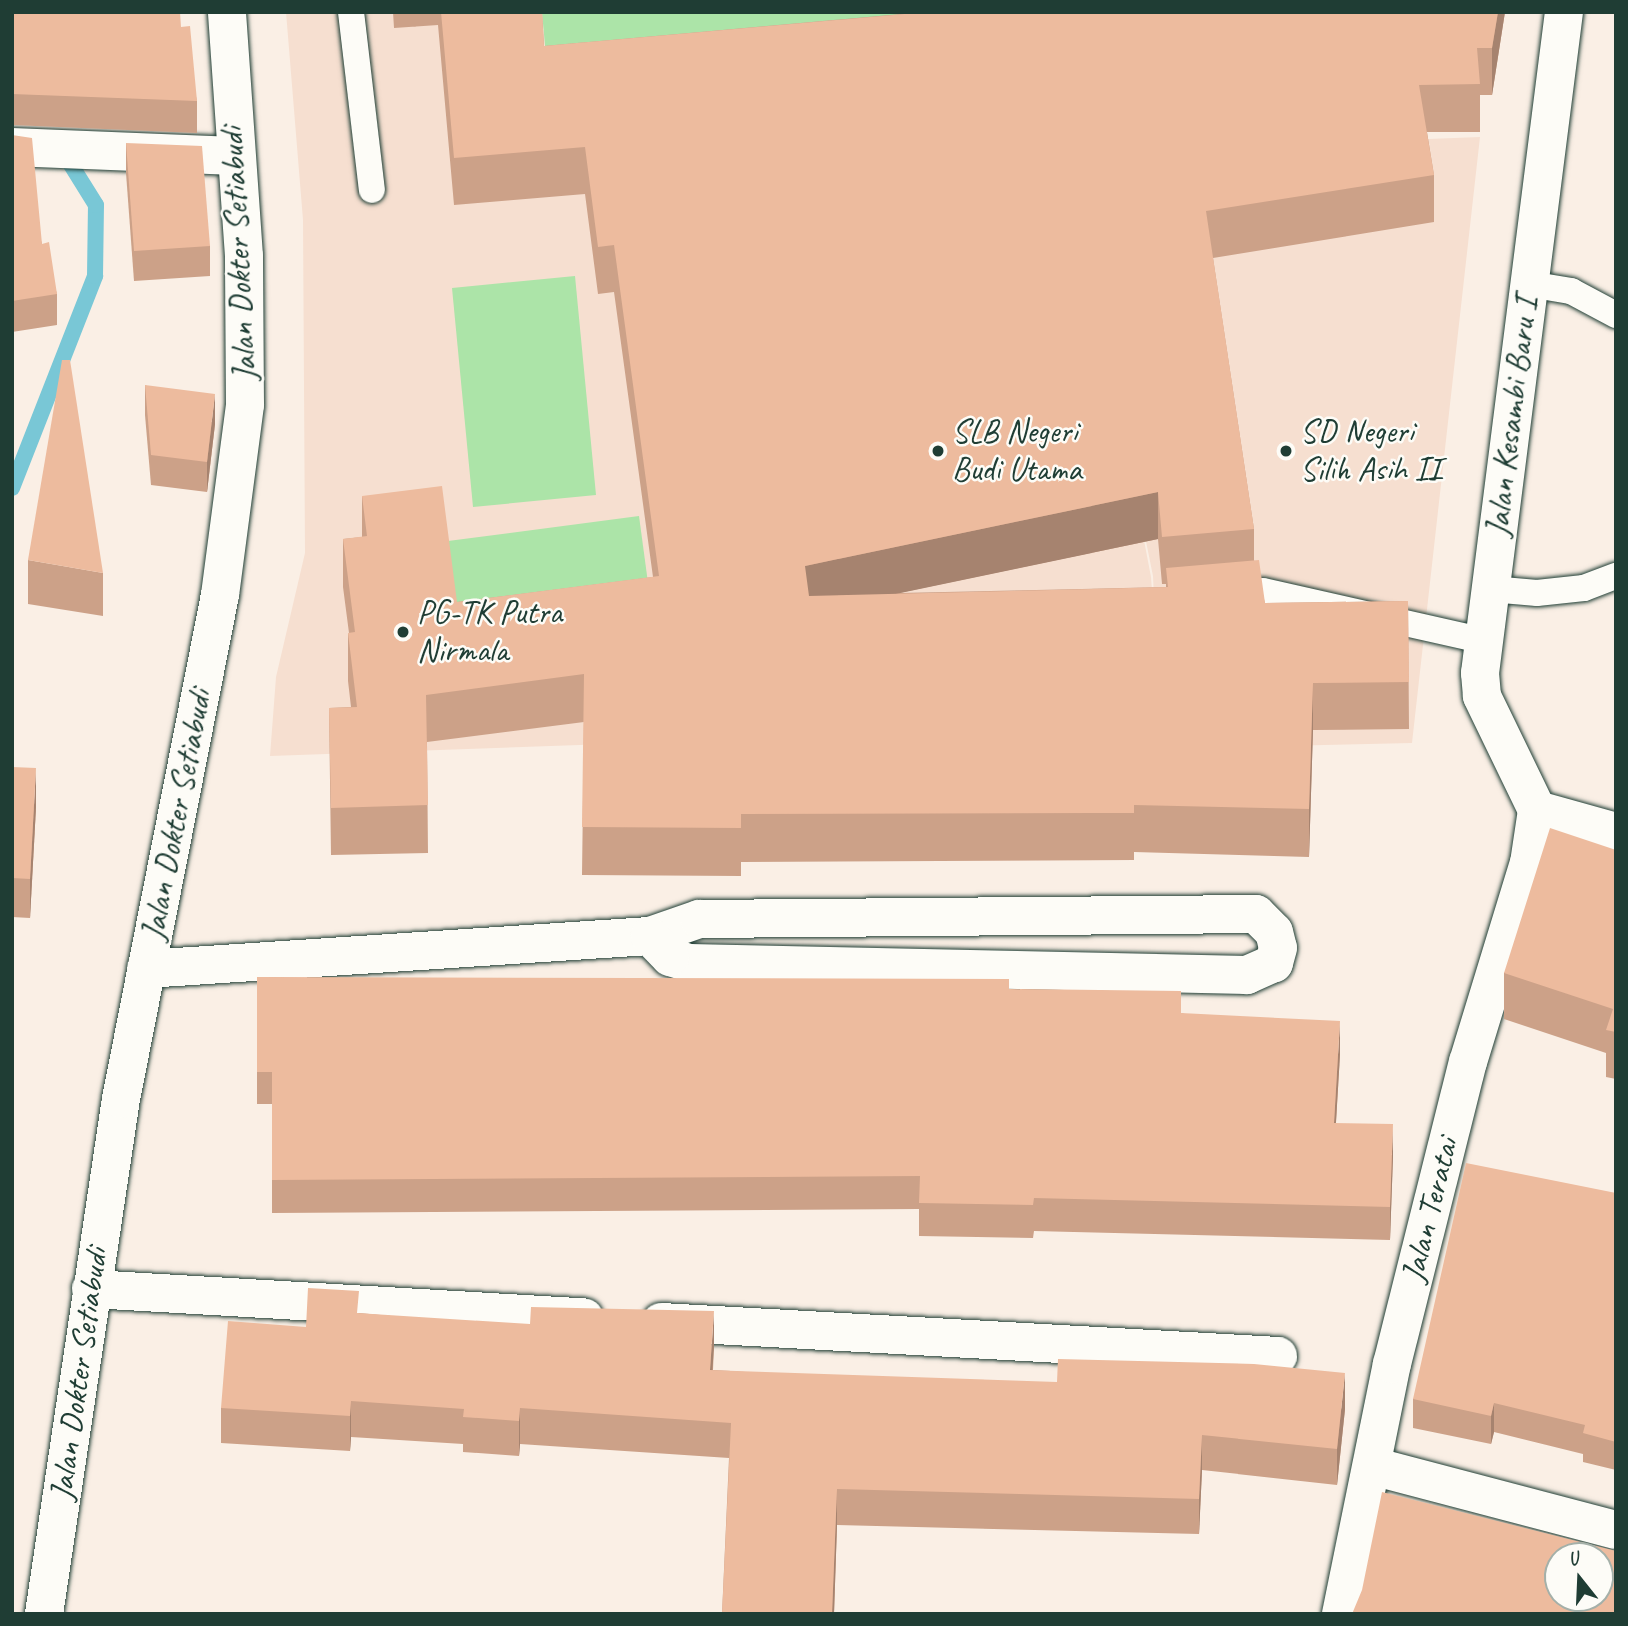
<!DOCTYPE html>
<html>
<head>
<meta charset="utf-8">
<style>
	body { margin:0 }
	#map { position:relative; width:1628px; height:1626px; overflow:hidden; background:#faefe5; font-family:Caveat,sans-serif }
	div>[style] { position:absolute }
	.built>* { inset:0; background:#f6dfd0 }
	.green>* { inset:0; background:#ace4a8 }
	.stream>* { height:16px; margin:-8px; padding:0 8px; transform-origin:8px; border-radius:8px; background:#79c7d6 }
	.roads { filter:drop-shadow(0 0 2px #1f3d34) drop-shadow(0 0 2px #1f3d34) }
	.service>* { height:26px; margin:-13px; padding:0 13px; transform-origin:13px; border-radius:13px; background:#fdfcf7 }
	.minor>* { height:38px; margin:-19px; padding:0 19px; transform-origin:19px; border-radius:19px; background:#fdfcf7 }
	.wall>* { inset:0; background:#cca188 }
	.shaded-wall>* { inset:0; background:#a6836f }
	.building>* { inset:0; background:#edbb9e }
	.dots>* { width:19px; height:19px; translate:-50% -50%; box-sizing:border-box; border:4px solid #fdfcf7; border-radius:50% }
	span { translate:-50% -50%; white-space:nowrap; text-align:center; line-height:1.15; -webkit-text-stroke:5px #fdfcf7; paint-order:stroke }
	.street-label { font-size:33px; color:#1f3d34 }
	.poi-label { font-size:33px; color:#1f3d34 }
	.left { translate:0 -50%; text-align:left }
	.frame { position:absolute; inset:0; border:14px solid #1f3d34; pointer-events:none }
	.north { position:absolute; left:1544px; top:1542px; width:70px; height:70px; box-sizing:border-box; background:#fdfcf7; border:2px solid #a4b0a9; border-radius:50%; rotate:342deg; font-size:19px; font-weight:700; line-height:28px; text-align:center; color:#1f3d34 }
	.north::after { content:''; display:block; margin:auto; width:24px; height:32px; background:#1f3d34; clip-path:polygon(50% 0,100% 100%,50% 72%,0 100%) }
</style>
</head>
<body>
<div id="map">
	<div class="built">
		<div style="clip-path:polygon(evenodd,286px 12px,1039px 12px,1428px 139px,1480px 137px,1412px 743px,816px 757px,751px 739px,270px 756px,276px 677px,305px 553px,303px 220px,286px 12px,1111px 367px,1153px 576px,1156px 646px,1151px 577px,1111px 367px)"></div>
	</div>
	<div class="green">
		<div style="clip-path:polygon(542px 12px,919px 12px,923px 56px,549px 89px)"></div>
		<div style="clip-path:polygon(575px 276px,596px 495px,473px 507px,452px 288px)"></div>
		<div style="clip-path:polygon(639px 516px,653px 620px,461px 645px,448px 541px)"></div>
	</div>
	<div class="stream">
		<div style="left:12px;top:488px;width:228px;rotate:-68.6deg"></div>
		<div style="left:95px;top:276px;width:71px;rotate:-89.2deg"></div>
		<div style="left:96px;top:205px;width:62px;rotate:-121.9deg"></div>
	</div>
	<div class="roads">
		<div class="service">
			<div style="left:351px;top:12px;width:179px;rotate:83.3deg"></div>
			<div style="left:1529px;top:284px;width:43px;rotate:9.5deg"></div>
			<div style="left:1571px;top:291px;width:51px;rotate:28.1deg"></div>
			<div style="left:1491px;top:589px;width:46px;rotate:5deg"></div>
			<div style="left:1537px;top:593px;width:47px;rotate:-6.1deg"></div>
			<div style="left:1584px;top:588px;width:34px;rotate:-21deg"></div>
			<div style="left:1229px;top:593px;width:34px;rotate:-3deg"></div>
			<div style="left:1263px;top:591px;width:227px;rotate:12.7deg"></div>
		</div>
		<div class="minor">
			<div style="left:12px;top:147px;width:223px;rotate:2.3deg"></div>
			<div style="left:1537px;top:810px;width:127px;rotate:-115.8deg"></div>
			<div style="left:1482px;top:696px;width:23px;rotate:-95deg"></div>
			<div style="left:1480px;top:673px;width:666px;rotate:-82.76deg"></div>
			<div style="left:1537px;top:810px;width:82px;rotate:15.6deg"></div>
			<div style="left:146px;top:969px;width:505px;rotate:-3.75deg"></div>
			<div style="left:650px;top:936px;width:52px;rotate:-19.1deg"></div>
			<div style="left:699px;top:919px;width:557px;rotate:-0.51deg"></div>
			<div style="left:1256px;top:914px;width:25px;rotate:45deg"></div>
			<div style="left:1274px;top:932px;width:16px;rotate:76deg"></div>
			<div style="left:1278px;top:948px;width:16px;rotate:105deg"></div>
			<div style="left:1274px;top:963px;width:30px;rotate:156deg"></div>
			<div style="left:1247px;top:975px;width:558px;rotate:-178.77deg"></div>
			<div style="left:689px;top:963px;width:20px;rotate:-162deg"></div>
			<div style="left:670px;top:957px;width:29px;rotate:-134deg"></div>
			<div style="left:91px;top:1289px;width:494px;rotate:3.3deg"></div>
			<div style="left:661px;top:1322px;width:618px;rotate:3.15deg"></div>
			<div style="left:1372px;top:1466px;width:252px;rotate:14.7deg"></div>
			<div style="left:44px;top:1614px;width:521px;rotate:-81.5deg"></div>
			<div style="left:121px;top:1099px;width:514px;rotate:-78.89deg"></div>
			<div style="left:220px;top:595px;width:192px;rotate:-82.5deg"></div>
			<div style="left:245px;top:405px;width:149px;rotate:-90.4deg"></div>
			<div style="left:244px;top:256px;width:245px;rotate:-94deg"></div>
			<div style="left:1341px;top:1614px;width:255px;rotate:-78.5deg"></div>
			<div style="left:1392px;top:1364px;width:311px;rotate:-75.9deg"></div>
			<div style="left:1468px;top:1062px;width:208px;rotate:-73deg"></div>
			<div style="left:1529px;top:863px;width:54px;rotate:-81.4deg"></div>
		</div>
	</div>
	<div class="wall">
		<div style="clip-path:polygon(12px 12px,181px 27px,197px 101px,197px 133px,12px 125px)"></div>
		<div style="clip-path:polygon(evenodd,393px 12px,542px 12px,544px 46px,923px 12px,1505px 12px,1492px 95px,1480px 95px,1480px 132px,1427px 132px,1434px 175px,1434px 222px,1213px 258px,1254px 529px,1254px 560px,1265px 603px,1408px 601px,1409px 729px,1313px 730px,1309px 857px,1134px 852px,1134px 860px,741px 862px,741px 876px,582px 875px,584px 722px,427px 742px,428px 853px,331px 855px,329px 708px,351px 707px,348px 681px,348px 633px,349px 633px,343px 587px,343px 539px,362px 537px,362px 496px,457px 602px,653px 577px,614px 292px,598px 294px,585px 194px,454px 205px,438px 25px,394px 28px,393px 12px,1158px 539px,1162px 584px,1166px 584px,1166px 587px,899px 593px,1158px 539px)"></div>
		<div style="clip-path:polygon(12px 135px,42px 244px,57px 294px,57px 325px,12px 332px)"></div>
		<div style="clip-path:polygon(126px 143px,210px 246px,210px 276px,134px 281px,126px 173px)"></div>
		<div style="clip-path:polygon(145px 385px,215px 424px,207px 492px,151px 485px,145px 415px)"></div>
		<div style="clip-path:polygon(28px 560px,103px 573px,103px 616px,28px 604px)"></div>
		<div style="clip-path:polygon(12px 767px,36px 807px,30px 918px,12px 917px)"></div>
		<div style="clip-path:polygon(1616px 850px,1616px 1079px,1606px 1077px,1606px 1053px,1504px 1019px,1504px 973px)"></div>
		<div style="clip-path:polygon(257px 977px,1009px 989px,1181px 1013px,1340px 1054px,1336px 1123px,1393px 1156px,1390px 1240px,1034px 1231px,1033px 1238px,919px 1236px,919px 1209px,272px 1213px,272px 1104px,257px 1104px)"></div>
		<div style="clip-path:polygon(1616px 1193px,1616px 1470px,1583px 1462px,1583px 1454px,1494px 1432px,1491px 1444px,1413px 1428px,1413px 1399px)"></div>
		<div style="clip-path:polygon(359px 1313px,714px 1346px,713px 1370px,1345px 1409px,1337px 1485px,1202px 1470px,1199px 1534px,837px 1525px,834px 1614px,722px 1614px,729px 1458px,520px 1444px,519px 1456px,463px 1452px,463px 1444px,351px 1437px,350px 1451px,221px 1443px,221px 1408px,306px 1327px)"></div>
	</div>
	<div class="shaded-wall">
		<div style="clip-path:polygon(1498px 12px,1505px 12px,1492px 95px,1492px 48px)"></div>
		<div style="clip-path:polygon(12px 94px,13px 94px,12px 125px)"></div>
		<div style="clip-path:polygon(215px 394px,215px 424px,207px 492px,207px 462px)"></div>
		<div style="clip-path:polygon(1158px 492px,1158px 539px,805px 613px,805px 566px)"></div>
		<div style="clip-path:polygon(1313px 683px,1313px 730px,1309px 857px,1309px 809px)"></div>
		<div style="clip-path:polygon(36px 768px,36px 807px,30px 918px,30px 879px)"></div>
		<div style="clip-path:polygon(1340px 1021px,1340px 1054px,1334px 1155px,1334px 1123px)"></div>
		<div style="clip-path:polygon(1393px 1124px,1393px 1156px,1390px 1240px,1390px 1207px)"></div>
		<div style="clip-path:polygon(714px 1311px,714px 1346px,710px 1405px,710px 1370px)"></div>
		<div style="clip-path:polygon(1345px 1373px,1345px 1409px,1337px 1485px,1337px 1449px)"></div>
		<div style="clip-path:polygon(351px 1401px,351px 1437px,350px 1451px,350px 1416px)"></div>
		<div style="clip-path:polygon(1494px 1403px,1494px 1432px,1491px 1444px,1491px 1416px)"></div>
		<div style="clip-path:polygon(520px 1408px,520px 1444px,519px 1456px,519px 1421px)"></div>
		<div style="clip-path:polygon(1202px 1435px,1202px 1470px,1199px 1534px,1199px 1499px)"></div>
		<div style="clip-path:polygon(837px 1489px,837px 1525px,834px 1614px,832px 1614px)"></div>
	</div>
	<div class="building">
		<div style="clip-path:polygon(12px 12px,180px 12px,181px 27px,190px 26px,197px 101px,12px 94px)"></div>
		<div style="clip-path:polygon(441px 12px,542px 12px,544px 46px,927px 12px,1498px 12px,1492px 48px,1477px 48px,1480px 84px,1419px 85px,1434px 175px,1206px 211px,1254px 529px,1162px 537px,1158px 492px,805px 566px,809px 596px,1168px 587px,1166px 568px,1259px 560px,1265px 603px,1408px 601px,1409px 682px,1313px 683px,1309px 809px,1134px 805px,1134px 813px,741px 814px,741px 828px,582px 827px,584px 674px,426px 695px,428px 805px,331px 808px,329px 708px,357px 707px,348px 633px,355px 632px,343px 539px,367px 536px,362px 496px,442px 486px,457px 602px,659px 576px,614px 245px,598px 247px,585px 147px,454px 158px)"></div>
		<div style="clip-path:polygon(12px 135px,32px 138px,42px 244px,49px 242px,57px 294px,12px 301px)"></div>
		<div style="clip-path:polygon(126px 143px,202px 146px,210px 246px,134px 251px)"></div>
		<div style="clip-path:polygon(62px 360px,70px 360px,103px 573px,28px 560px)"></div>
		<div style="clip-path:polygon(145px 385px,215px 394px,207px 462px,151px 455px)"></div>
		<div style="clip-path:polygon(12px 767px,36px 768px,30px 879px,12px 878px)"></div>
		<div style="clip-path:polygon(1550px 828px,1616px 850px,1616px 1032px,1606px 1030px,1613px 1009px,1504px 973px)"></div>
		<div style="clip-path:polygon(257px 977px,1009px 979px,1009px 989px,1181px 991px,1181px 1013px,1340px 1021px,1334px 1123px,1393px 1124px,1390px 1207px,1034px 1198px,1033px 1205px,919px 1203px,920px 1176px,272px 1180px,272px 1072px,257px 1072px)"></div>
		<div style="clip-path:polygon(1466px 1163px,1616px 1193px,1616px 1442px,1583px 1433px,1585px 1425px,1494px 1403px,1491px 1416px,1413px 1399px)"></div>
		<div style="clip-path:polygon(308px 1288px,359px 1291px,357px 1313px,530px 1324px,531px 1307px,714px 1311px,710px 1370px,1057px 1382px,1058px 1359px,1254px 1364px,1345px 1373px,1337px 1449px,1202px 1435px,1199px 1499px,837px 1489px,832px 1614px,722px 1614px,731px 1423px,520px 1408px,519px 1421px,463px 1417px,464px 1409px,351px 1401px,350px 1416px,221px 1408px,228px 1321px,306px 1327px)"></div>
		<div style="clip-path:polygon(evenodd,1382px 1492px,1616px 1551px,1616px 1614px,1352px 1614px,1362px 1590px,1382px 1492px,1558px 1556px,1600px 1556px,1600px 1598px,1558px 1598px,1558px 1556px)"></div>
	</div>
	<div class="dots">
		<div style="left:938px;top:451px;background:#1f3d34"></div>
		<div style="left:1286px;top:451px;background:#1f3d34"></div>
		<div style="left:403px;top:632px;background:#1f3d34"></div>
	</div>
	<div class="street-label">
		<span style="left:239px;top:254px;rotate:-93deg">Jalan Dokter Setiabudi</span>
		<span style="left:1512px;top:417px;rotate:-83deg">Jalan Kesambi Baru I</span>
		<span style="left:177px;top:815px;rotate:-79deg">Jalan Dokter Setiabudi</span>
		<span style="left:1430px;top:1210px;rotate:-76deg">Jalan Teratai</span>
		<span style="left:79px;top:1374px;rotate:-82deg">Jalan Dokter Setiabudi</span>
	</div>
	<div class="poi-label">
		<span class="left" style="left:952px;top:451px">SLB Negeri<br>Budi Utama</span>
		<span class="left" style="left:1300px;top:451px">SD Negeri<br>Silih Asih II</span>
		<span class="left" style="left:417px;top:632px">PG-TK Putra<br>Nirmala</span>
	</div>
	<div class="frame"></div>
	<div class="north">U</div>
</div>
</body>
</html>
